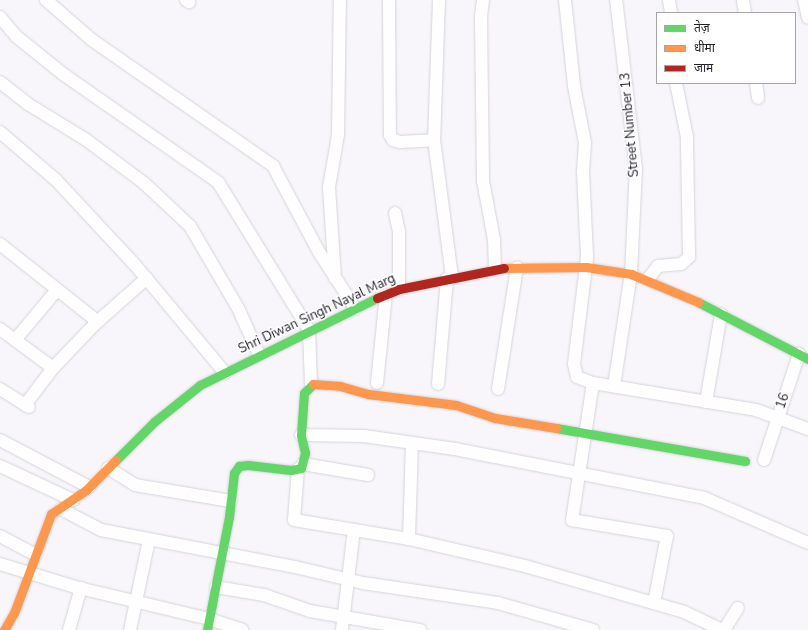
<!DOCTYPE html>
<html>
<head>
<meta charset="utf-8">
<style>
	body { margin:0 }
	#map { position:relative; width:808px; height:630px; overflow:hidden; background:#f8f6fa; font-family:"Nunito Sans","Noto Sans Devanagari",sans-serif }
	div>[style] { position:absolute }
	.roads { filter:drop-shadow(0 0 1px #d6d3db) drop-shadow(0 0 1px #d6d3db) }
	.street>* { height:12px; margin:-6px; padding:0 6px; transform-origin:6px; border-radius:6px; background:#fefefe }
	.fast>* { height:9px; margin:-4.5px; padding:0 4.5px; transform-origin:4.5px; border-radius:4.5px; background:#63d668 }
	.slow>* { height:9px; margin:-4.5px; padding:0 4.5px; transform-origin:4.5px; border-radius:4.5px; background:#ff974d }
	.jam>* { height:9px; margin:-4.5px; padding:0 4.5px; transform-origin:4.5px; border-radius:4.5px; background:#b3261e }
	span { translate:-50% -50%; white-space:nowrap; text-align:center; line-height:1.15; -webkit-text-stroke:3px #fff; paint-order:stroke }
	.street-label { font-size:13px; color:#24212b }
	.legend { position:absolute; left:656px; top:12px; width:140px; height:72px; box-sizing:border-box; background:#fff; border:1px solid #a7a6aa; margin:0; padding:5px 7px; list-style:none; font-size:12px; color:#24212b }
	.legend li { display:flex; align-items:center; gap:8px; height:20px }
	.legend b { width:20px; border:1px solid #a7a6aa }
</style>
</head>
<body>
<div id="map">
	<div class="roads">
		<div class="street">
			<div style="left:46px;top:0;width:61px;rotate:41deg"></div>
			<div style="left:92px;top:40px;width:221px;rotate:34.8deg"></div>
			<div style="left:273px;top:166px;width:98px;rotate:61.9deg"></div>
			<div style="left:319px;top:252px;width:67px;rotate:57.3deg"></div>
			<div style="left:186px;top:0;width:4px;rotate:34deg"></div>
			<div style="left:389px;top:0;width:135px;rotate:89.6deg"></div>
			<div style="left:390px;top:135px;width:6px;rotate:59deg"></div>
			<div style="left:393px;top:140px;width:7px;rotate:16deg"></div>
			<div style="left:400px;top:142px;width:34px;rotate:-3deg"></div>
			<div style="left:439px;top:0;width:140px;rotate:92deg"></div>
			<div style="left:434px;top:140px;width:137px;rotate:82.5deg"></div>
			<div style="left:483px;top:0;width:17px;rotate:97deg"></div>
			<div style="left:481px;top:17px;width:164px;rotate:89.3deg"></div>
			<div style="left:483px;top:181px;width:60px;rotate:79.4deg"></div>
			<div style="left:494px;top:240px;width:29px;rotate:88deg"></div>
			<div style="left:565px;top:0;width:86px;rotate:84deg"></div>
			<div style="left:574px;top:86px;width:58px;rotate:79.1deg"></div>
			<div style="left:585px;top:143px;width:29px;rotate:94deg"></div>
			<div style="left:583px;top:172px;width:86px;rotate:87.3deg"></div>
			<div style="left:587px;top:258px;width:107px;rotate:97deg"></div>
			<div style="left:574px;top:364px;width:13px;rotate:77deg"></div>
			<div style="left:577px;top:377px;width:17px;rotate:21deg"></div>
			<div style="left:593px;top:383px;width:165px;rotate:9.4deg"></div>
			<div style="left:756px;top:410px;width:55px;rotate:20.1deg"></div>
			<div style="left:669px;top:0;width:13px;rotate:81deg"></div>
			<div style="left:743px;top:0;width:13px;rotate:81deg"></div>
			<div style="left:804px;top:0;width:18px;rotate:77deg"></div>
			<div style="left:0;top:17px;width:26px;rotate:50deg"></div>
			<div style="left:17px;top:37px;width:59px;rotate:38.8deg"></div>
			<div style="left:63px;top:74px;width:189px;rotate:34.9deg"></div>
			<div style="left:218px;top:182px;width:174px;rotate:58.4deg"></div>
			<div style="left:309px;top:330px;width:55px;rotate:87.9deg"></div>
			<div style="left:0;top:82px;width:36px;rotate:38deg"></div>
			<div style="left:28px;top:104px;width:67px;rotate:31.6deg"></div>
			<div style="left:85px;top:139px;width:74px;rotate:36.7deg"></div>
			<div style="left:144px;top:183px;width:63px;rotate:43.1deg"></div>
			<div style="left:190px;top:226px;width:95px;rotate:59.7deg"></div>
			<div style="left:238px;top:308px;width:51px;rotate:65.5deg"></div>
			<div style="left:756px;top:83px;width:15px;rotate:82deg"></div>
			<div style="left:0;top:132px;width:74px;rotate:40.6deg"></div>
			<div style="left:56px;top:180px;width:117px;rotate:47.1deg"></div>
			<div style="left:136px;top:266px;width:139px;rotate:50.2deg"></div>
			<div style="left:395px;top:213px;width:19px;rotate:78deg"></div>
			<div style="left:399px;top:232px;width:57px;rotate:90deg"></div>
			<div style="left:0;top:244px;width:125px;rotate:38.5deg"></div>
			<div style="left:335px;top:278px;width:91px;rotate:-93.8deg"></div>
			<div style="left:329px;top:187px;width:53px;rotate:-80.2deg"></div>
			<div style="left:338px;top:135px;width:135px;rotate:-89.2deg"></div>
			<div style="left:648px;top:279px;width:16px;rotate:-52deg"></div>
			<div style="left:658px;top:266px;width:23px;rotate:-5deg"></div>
			<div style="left:681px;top:264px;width:11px;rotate:-41deg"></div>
			<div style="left:689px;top:257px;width:120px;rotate:-91deg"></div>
			<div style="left:687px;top:137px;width:55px;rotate:-101.5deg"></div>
			<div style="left:0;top:329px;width:66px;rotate:36.3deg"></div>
			<div style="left:53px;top:368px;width:61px;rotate:-46.3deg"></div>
			<div style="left:95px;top:324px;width:69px;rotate:-41.5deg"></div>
			<div style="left:15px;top:340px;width:65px;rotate:-50deg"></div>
			<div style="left:377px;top:383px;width:88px;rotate:-84.2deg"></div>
			<div style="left:593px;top:383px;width:139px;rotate:98.7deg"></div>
			<div style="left:572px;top:520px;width:96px;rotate:9.6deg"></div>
			<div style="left:667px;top:536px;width:68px;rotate:101deg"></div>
			<div style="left:438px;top:384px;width:106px;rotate:-85.1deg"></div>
			<div style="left:614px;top:386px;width:113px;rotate:-81.4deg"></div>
			<div style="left:631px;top:274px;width:105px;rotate:-87.3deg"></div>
			<div style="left:636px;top:169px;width:170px;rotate:-96.7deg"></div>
			<div style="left:0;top:389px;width:34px;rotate:32deg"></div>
			<div style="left:498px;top:389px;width:123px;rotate:-81.1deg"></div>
			<div style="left:706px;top:402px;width:89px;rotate:-80.3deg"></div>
			<div style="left:25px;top:405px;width:46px;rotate:-52.9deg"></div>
			<div style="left:301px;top:435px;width:63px;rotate:0.9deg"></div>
			<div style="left:364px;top:436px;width:92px;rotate:8.1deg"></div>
			<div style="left:455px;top:449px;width:254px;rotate:11.1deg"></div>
			<div style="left:704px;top:498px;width:113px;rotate:23.4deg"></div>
			<div style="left:0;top:440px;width:101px;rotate:27.8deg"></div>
			<div style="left:764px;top:460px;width:112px;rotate:-71.7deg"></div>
			<div style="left:303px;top:464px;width:66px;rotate:9.6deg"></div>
			<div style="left:0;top:466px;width:81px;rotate:25deg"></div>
			<div style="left:108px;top:468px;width:32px;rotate:32deg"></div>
			<div style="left:135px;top:485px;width:97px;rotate:9.5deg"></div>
			<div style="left:298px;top:469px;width:51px;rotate:94.5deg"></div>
			<div style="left:294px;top:520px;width:117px;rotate:9.4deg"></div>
			<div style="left:409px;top:539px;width:119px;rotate:13.1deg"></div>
			<div style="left:525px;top:566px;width:166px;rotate:16.1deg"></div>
			<div style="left:684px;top:612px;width:42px;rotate:25.3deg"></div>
			<div style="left:61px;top:509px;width:45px;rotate:27.7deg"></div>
			<div style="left:101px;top:530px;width:197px;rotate:10.8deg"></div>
			<div style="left:295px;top:567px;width:70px;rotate:13.2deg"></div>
			<div style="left:363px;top:583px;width:136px;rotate:8.4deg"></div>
			<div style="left:498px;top:603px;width:99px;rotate:15.9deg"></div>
			<div style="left:0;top:536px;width:40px;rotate:28deg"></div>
			<div style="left:409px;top:539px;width:96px;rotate:-88.2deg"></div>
			<div style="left:0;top:564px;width:78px;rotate:17deg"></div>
			<div style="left:75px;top:587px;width:138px;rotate:13.4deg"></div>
			<div style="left:209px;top:619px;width:35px;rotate:18deg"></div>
			<div style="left:216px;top:587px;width:49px;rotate:9.5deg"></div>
			<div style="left:264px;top:595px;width:49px;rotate:19.2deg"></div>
			<div style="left:310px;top:611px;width:112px;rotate:9.8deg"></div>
			<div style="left:69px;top:630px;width:44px;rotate:-74.1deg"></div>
			<div style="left:130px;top:630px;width:92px;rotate:-78.1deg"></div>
			<div style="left:342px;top:630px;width:101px;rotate:-83.2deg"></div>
			<div style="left:724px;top:630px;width:26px;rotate:-58deg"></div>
		</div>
		<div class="fast">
			<div style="left:698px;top:302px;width:124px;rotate:27.4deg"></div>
			<div style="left:556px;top:428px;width:192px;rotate:9.9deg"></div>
			<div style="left:116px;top:460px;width:54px;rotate:-45deg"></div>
			<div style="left:154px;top:422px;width:59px;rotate:-38.8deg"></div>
			<div style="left:200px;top:385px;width:197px;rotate:-26.2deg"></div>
			<div style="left:207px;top:630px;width:115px;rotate:-79deg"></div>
			<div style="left:229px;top:517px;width:44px;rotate:-83.5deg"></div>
			<div style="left:234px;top:473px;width:9px;rotate:-54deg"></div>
			<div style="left:239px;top:466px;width:9px;rotate:-6deg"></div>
			<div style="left:248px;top:465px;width:43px;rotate:6.6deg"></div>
			<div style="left:291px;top:470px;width:10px;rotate:-11deg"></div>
			<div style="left:301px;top:468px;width:16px;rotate:-75deg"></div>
			<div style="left:305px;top:453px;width:18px;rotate:-103deg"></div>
			<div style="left:301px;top:435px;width:42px;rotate:-85.9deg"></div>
			<div style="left:304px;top:393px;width:13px;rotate:-45deg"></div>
		</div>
		<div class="slow">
			<div style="left:504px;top:268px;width:82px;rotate:-0.7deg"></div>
			<div style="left:586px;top:267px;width:46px;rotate:8.8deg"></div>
			<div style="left:631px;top:274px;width:73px;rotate:22.7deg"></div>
			<div style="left:313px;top:384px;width:27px;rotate:4deg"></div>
			<div style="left:340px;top:386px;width:29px;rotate:16deg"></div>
			<div style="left:368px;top:394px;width:89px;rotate:7.1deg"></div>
			<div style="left:456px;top:405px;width:41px;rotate:18.4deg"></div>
			<div style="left:495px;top:418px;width:62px;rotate:9.3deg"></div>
			<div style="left:4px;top:630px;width:20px;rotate:-60deg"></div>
			<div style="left:14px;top:613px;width:106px;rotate:-69.5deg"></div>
			<div style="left:51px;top:514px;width:42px;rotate:-34.4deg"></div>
			<div style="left:86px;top:490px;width:42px;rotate:-45deg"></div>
		</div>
		<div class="jam">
			<div style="left:377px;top:298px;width:24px;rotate:-22deg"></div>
			<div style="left:399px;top:289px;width:107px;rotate:-11.3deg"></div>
		</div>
	</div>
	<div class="street-label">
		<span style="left:630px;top:125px;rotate:-95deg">Street Number 13</span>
		<span style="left:317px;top:314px;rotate:-25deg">Shri Diwan Singh Nayal Marg</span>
		<span style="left:783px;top:401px;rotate:-71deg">16</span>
	</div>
	<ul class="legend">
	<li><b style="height:5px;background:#63d668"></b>तेज़</li>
	<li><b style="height:5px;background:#ff974d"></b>धीमा</li>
	<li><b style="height:5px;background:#b3261e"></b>जाम</li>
	</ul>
</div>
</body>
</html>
